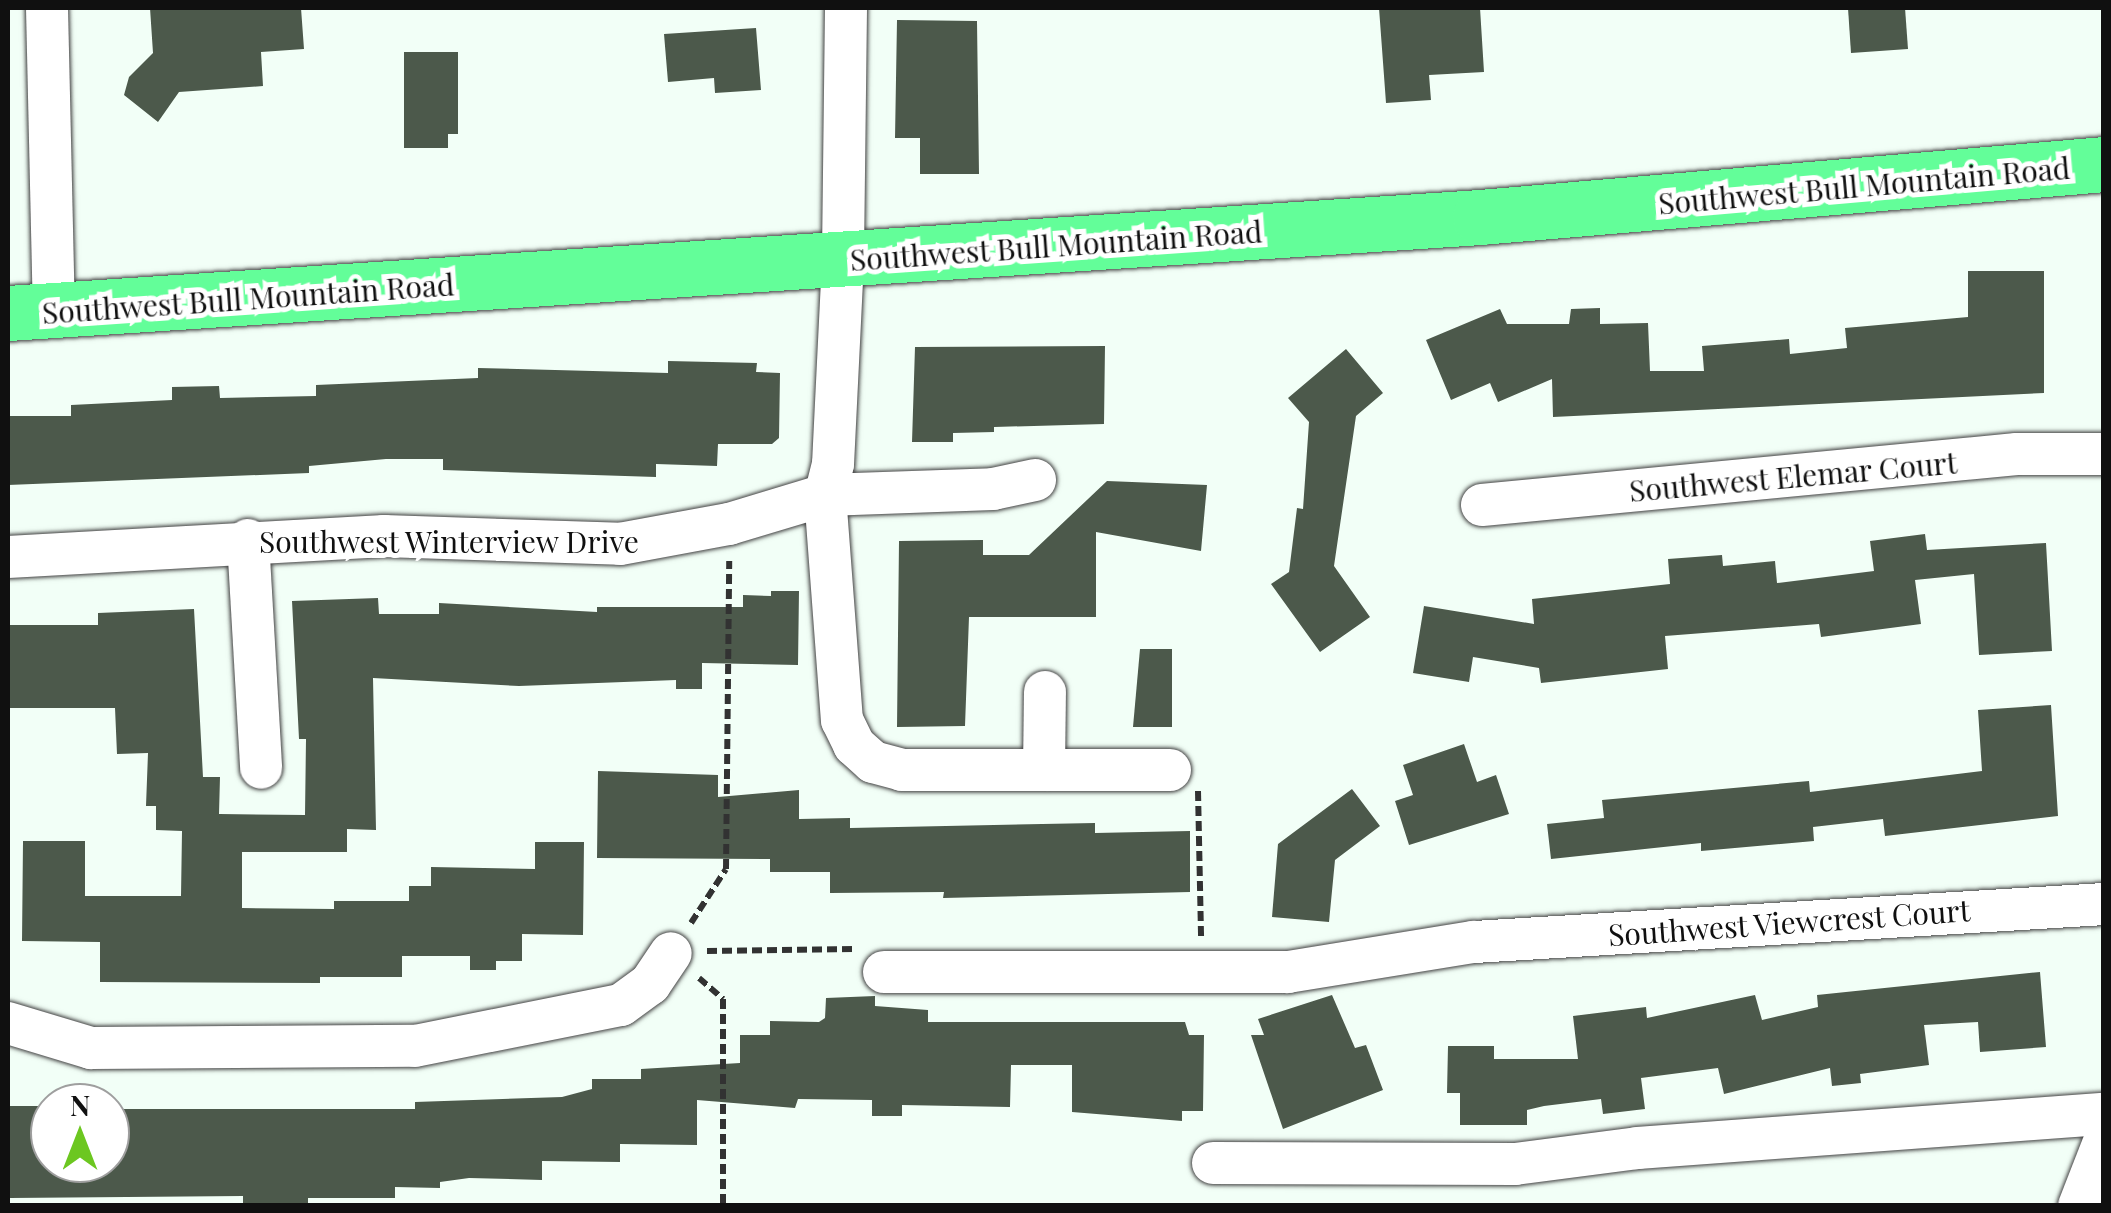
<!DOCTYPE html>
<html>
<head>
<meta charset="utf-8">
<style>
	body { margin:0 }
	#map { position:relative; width:2111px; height:1213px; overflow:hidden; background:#f2fff7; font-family:"Playfair Display",serif }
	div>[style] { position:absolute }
	.building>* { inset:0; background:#4c594b }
	.path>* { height:6px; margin-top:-3px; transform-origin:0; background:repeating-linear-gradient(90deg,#323232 0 10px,transparent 0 15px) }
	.roads { filter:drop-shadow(0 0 2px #434343) drop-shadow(0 0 2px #434343) }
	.minor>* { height:42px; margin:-21px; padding:0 21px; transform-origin:21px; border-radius:21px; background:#fff }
	.major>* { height:55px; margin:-27.5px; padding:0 27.5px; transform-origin:27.5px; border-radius:27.5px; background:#63fe99 }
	span { translate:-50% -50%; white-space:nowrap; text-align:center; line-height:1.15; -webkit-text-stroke:10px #fff; paint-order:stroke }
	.street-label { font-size:30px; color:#101010 }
	.frame { position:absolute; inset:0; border:10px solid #101010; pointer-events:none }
	.north { position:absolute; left:30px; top:1083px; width:100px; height:100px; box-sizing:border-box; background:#fff; border:2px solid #9f9f9f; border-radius:50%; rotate:0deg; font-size:28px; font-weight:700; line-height:40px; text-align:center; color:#101010 }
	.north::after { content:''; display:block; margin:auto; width:35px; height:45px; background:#6cc720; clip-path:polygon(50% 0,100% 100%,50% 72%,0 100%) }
</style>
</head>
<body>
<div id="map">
	<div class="building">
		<div style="clip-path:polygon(150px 8px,301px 8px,304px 49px,261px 52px,263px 86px,179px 92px,158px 122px,124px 95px,129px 77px,153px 53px)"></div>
		<div style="clip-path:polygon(1379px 8px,1480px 8px,1484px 72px,1429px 75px,1431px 100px,1386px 103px)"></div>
		<div style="clip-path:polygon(1848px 8px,1905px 8px,1908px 49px,1851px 53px)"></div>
		<div style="clip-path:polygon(897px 20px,977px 21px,979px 174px,920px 174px,920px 138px,895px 138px)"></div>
		<div style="clip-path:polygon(756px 28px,761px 90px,715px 93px,714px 78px,668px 82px,664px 34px)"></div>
		<div style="clip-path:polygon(404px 52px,458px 52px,458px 134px,448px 134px,448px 148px,404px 148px)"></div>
		<div style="clip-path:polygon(1968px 271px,2044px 271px,2044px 393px,1553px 417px,1552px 379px,1498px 402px,1490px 383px,1451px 400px,1426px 340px,1500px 309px,1507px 324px,1569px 324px,1571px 309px,1600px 308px,1600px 324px,1648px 323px,1650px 371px,1704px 371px,1702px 346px,1789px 339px,1790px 354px,1847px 348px,1845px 328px,1968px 317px)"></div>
		<div style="clip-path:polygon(1105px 346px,1104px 424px,994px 427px,994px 432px,953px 433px,953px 442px,912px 442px,915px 347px)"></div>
		<div style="clip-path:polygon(1346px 349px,1383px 393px,1356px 416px,1334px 566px,1370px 617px,1320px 652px,1271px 584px,1289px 572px,1297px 508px,1303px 509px,1309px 422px,1288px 398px)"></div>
		<div style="clip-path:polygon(668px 361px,757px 363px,756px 372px,780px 373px,779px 438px,772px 444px,718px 444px,717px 466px,656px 464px,656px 477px,443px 470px,443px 459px,386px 459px,309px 466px,309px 473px,8px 485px,8px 416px,71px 416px,71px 405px,172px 400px,172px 387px,219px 386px,220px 398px,316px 396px,316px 385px,478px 378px,478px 368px,668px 373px)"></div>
		<div style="clip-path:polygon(1107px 481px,1207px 485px,1201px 551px,1096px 532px,1096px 617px,969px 617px,965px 726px,897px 727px,899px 541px,983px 540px,983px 555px,1029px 555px)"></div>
		<div style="clip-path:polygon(1925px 534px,1927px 550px,2046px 543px,2052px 651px,1979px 655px,1974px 574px,1915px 580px,1921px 624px,1821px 637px,1819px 624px,1665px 636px,1668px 669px,1541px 683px,1539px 668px,1473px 657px,1469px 682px,1413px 673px,1424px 606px,1534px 624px,1532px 599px,1670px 584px,1668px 559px,1722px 555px,1723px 566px,1775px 561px,1777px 583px,1874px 571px,1870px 541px)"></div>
		<div style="clip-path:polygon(771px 591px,799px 591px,798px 665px,702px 663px,702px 689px,676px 689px,676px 680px,519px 686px,373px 678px,376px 830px,347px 829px,347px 852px,242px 852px,242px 908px,334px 909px,334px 901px,409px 901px,409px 886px,431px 886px,431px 867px,535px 869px,535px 842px,584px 842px,583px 935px,522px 934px,522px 961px,496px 961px,496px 970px,470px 970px,470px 956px,402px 956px,402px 977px,320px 977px,320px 983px,100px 982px,100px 942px,22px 941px,23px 841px,85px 841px,85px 896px,181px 896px,182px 831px,156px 830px,156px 806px,146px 806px,148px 753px,117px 754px,115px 708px,8px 708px,8px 625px,98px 625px,98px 613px,194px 609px,203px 777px,220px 777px,219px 814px,305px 815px,306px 739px,299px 739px,292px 601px,378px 598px,379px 614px,439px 614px,439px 603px,597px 612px,597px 607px,743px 607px,743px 595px,771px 596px)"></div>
		<div style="clip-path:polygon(1140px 649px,1172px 649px,1172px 727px,1133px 727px)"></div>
		<div style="clip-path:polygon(2051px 705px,2058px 816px,1885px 836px,1883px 819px,1813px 827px,1814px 841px,1701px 851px,1701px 843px,1551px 859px,1547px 824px,1604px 818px,1602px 800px,1809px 781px,1810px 792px,1982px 771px,1978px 710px)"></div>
		<div style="clip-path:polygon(1464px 744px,1477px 782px,1496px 775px,1509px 814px,1409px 845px,1395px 801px,1413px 795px,1403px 765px)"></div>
		<div style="clip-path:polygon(598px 771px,718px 775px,718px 797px,799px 790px,799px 819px,850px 818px,850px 828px,1095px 823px,1095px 833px,1190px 831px,1190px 892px,943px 898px,944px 892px,830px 893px,830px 872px,770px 872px,770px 859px,597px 858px)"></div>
		<div style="clip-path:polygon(1352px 789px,1380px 826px,1335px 860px,1329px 922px,1272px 917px,1278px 844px)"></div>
		<div style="clip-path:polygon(2040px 972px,2046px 1047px,1980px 1052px,1978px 1022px,1924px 1025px,1929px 1065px,1860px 1074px,1861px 1083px,1832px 1086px,1830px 1068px,1724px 1094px,1718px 1068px,1641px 1078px,1645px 1109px,1603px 1114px,1601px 1099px,1544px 1106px,1527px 1110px,1527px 1125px,1460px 1125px,1460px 1093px,1447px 1093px,1448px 1046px,1494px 1046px,1494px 1059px,1578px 1059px,1573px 1016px,1646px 1007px,1647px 1018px,1755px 995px,1762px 1020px,1818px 1007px,1817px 995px)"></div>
		<div style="clip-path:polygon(1332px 995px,1355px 1048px,1366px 1045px,1383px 1090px,1283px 1129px,1251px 1035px,1264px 1035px,1258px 1019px)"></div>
		<div style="clip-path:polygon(875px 996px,875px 1006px,928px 1010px,928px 1022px,1185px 1022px,1189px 1035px,1204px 1035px,1203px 1111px,1182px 1111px,1182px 1121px,1072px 1112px,1072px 1065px,1011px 1065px,1010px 1107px,902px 1105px,902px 1116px,872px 1116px,872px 1100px,798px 1099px,795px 1108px,697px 1100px,697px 1145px,620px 1144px,620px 1162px,542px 1161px,542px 1180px,469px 1178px,440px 1182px,440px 1188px,395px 1187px,395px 1198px,308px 1198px,308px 1204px,243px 1204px,243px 1196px,10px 1198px,10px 1106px,44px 1106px,50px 1163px,110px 1163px,110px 1109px,415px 1109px,415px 1102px,562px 1097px,592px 1089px,592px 1079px,641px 1079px,641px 1069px,740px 1063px,740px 1035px,770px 1035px,770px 1021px,819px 1022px,825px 1018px,826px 998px)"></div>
	</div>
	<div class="path">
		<div style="left:1198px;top:791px;width:147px;rotate:88.8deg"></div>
		<div style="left:691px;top:923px;width:64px;rotate:-57.1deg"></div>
		<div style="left:726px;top:869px;width:308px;rotate:-89.4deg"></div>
		<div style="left:707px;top:951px;width:147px;rotate:-0.8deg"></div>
		<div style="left:699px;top:978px;width:32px;rotate:41deg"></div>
		<div style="left:723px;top:999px;width:207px;rotate:90deg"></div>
	</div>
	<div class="roads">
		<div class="minor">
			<div style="left:47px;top:8px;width:302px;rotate:88.7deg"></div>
			<div style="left:846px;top:8px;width:252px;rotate:90.7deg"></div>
			<div style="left:843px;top:260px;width:204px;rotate:92.8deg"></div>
			<div style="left:833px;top:464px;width:32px;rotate:104deg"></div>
			<div style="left:825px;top:495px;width:226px;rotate:85.7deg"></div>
			<div style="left:842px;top:720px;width:28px;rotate:64deg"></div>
			<div style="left:854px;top:745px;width:25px;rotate:42deg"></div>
			<div style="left:873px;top:762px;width:30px;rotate:15deg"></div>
			<div style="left:902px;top:770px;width:268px"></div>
			<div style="left:1482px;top:505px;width:537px;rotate:-5.45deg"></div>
			<div style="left:2017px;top:454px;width:87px"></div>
			<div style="left:248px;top:540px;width:228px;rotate:86.7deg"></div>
			<div style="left:8px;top:557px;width:377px;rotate:-3.2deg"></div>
			<div style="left:384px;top:536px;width:236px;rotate:1.9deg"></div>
			<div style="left:620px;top:544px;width:111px;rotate:-10.4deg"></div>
			<div style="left:729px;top:524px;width:100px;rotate:-16.8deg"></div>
			<div style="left:825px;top:495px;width:168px;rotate:-2deg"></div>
			<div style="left:993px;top:489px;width:43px;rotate:-12.1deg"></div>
			<div style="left:1044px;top:770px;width:78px;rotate:-89.3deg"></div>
			<div style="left:884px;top:972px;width:404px"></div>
			<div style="left:1288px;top:972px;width:188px;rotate:-9.2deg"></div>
			<div style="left:1474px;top:942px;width:631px;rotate:-3.45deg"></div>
			<div style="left:8px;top:1023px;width:87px;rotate:16.8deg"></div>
			<div style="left:91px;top:1048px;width:324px;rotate:-0.4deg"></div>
			<div style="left:415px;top:1046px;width:210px;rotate:-11.3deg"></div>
			<div style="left:621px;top:1005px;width:36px;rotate:-36deg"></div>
			<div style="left:650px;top:984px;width:37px;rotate:-56deg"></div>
			<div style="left:1213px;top:1163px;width:302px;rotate:0.2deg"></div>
			<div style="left:1515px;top:1164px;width:124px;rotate:-7.4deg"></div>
			<div style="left:1638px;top:1148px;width:467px;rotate:-4.2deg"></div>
			<div style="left:2079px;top:1206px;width:69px;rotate:-68.7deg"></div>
		</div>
		<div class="major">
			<div style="left:8px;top:313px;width:1475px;rotate:-3.73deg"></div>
			<div style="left:1480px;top:217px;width:626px;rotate:-4.85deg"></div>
		</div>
	</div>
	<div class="street-label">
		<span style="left:1864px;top:185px;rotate:-5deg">Southwest Bull Mountain Road</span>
		<span style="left:1056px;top:245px;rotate:-4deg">Southwest Bull Mountain Road</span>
		<span style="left:248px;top:298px;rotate:-4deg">Southwest Bull Mountain Road</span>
		<span style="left:1793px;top:476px;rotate:-5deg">Southwest Elemar Court</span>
		<span style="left:449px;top:541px">Southwest Winterview Drive</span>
		<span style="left:1789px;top:922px;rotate:-4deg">Southwest Viewcrest Court</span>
	</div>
	<div class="frame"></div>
	<div class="north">N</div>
</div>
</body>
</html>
